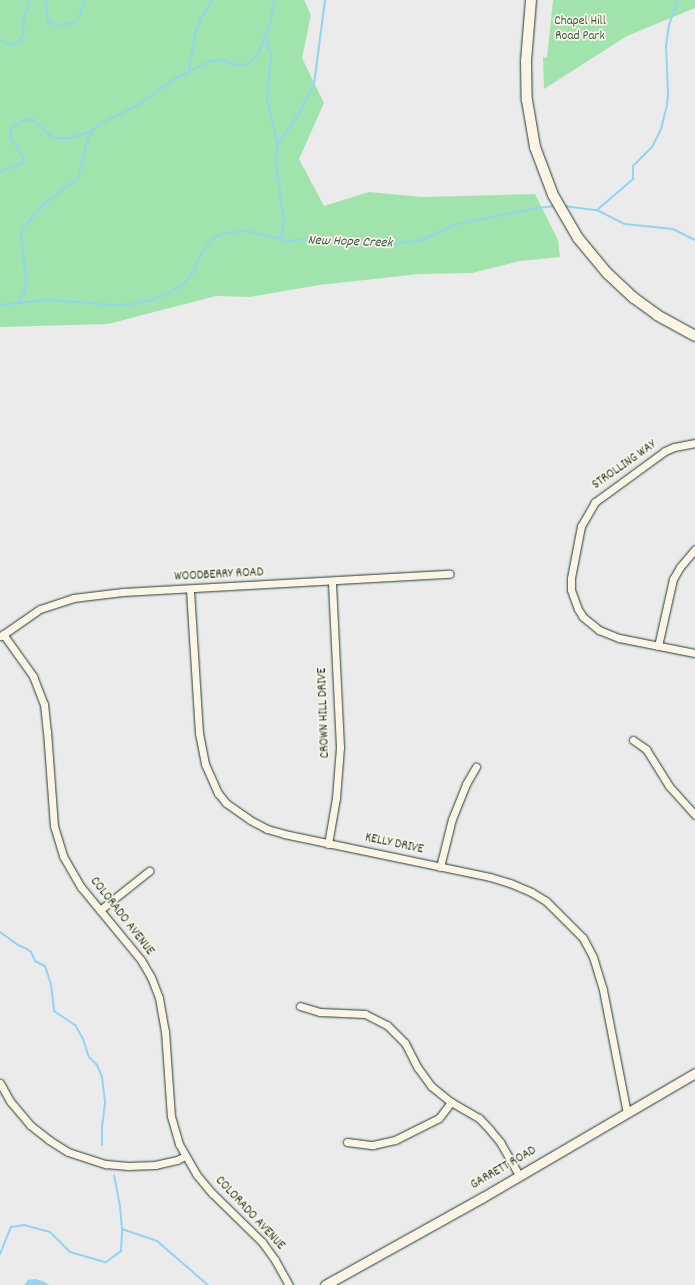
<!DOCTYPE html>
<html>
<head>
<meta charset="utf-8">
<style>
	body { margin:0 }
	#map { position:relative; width:695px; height:1285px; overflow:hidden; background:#ebebeb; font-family:Dekko,sans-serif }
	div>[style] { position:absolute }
	.green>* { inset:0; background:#a1e3ad }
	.water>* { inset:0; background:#90d5f2 }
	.stream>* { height:2px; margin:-1px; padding:0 1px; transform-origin:1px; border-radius:1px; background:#90d5f2 }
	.roads { filter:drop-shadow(0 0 1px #1f3d34) drop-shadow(0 0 1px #1f3d34) }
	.minor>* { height:7px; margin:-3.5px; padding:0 3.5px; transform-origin:3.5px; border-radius:3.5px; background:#fcf5e5 }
	.tertiary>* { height:9px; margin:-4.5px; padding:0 4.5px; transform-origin:4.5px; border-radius:4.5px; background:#fcf5e5 }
	.secondary>* { height:10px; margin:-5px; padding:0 5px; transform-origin:5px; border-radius:5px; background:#fcf5e5 }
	span { translate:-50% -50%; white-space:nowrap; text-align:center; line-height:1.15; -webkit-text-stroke:3.5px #fcf5e5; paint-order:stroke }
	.park-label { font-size:13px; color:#395e4c }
	.street-label { font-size:13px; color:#1f3d34 }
	.water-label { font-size:14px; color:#365b5a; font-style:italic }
</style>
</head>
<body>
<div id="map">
	<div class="green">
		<div style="clip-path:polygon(0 0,304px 0,311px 15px,302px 58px,324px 103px,299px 159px,324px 206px,369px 192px,422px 197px,535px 194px,558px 240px,560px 257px,520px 261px,472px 273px,419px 274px,319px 285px,250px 297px,216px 296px,108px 324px,0 327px)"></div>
		<div style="clip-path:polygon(553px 0,695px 0,695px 8px,627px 36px,544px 89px,543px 57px,547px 58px)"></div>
	</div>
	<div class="water">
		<div style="clip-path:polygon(35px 1279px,45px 1282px,49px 1285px,24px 1285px,28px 1280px)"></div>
	</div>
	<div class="stream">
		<div style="left:46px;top:0;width:22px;rotate:85deg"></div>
		<div style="left:48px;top:22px;width:14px;rotate:17deg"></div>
		<div style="left:61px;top:26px;width:15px;rotate:-16deg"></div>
		<div style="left:75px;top:22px;width:6px;rotate:-45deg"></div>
		<div style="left:79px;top:18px;width:19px;rotate:-72deg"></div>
		<div style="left:265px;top:37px;width:20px;rotate:72deg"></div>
		<div style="left:271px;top:56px;width:44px;rotate:95.2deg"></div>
		<div style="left:267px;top:100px;width:42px;rotate:76.3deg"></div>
		<div style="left:277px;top:141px;width:25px;rotate:92deg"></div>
		<div style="left:276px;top:166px;width:57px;rotate:81.9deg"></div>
		<div style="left:284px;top:222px;width:13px;rotate:99deg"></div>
		<div style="left:282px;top:235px;width:5px;rotate:143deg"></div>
		<div style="left:0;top:41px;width:11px;rotate:22deg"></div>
		<div style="left:10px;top:45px;width:10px;rotate:-17deg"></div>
		<div style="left:20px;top:42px;width:8px;rotate:-67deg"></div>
		<div style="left:23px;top:35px;width:19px;rotate:-87deg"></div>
		<div style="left:24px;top:16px;width:17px;rotate:-69deg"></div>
		<div style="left:189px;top:71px;width:37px;rotate:-81deg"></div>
		<div style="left:195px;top:34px;width:17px;rotate:-69deg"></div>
		<div style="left:201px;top:18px;width:22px;rotate:-56deg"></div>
		<div style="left:277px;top:146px;width:40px;rotate:-56deg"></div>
		<div style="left:299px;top:113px;width:33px;rotate:-63deg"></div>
		<div style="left:314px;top:84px;width:85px;rotate:-82.5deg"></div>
		<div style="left:0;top:172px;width:24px;rotate:-22deg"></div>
		<div style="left:22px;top:163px;width:4px;rotate:-56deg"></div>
		<div style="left:24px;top:160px;width:28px;rotate:-120deg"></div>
		<div style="left:10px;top:136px;width:4px;rotate:-90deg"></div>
		<div style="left:10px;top:132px;width:6px;rotate:-59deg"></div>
		<div style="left:13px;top:127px;width:14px;rotate:-30deg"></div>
		<div style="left:25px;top:120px;width:8px"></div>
		<div style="left:33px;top:120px;width:22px;rotate:43deg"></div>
		<div style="left:49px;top:135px;width:7px;rotate:27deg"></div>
		<div style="left:55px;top:138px;width:15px"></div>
		<div style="left:70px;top:138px;width:22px;rotate:-18deg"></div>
		<div style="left:563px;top:206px;width:34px;rotate:7deg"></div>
		<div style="left:597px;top:210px;width:31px;rotate:27deg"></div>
		<div style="left:625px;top:224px;width:48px;rotate:5.9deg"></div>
		<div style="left:673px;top:229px;width:25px;rotate:27deg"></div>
		<div style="left:597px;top:210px;width:48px;rotate:-40.7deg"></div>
		<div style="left:633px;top:179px;width:13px;rotate:-90deg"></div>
		<div style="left:633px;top:166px;width:27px;rotate:-45deg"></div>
		<div style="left:652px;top:147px;width:20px;rotate:-63deg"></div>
		<div style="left:661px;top:129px;width:25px;rotate:-76deg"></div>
		<div style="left:667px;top:105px;width:12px;rotate:-85deg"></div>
		<div style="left:668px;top:93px;width:47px;rotate:-92.4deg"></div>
		<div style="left:666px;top:46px;width:21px;rotate:-82deg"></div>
		<div style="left:669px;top:25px;width:27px;rotate:-70deg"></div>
		<div style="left:19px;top:302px;width:13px;rotate:-61deg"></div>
		<div style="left:25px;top:291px;width:12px;rotate:-85deg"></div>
		<div style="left:26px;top:279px;width:46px;rotate:-96.2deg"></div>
		<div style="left:21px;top:233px;width:5px;rotate:-68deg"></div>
		<div style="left:23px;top:228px;width:33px;rotate:-49deg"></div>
		<div style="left:45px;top:203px;width:41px;rotate:-37.1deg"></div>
		<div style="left:78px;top:178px;width:36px;rotate:-76deg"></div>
		<div style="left:87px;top:143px;width:13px;rotate:-67deg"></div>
		<div style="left:92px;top:131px;width:13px;rotate:-39deg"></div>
		<div style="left:102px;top:123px;width:46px;rotate:-27.1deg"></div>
		<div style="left:143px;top:102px;width:41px;rotate:-36deg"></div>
		<div style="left:176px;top:78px;width:30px;rotate:-26deg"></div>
		<div style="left:203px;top:65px;width:9px;rotate:-27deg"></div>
		<div style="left:211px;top:61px;width:10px;rotate:-6deg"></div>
		<div style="left:221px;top:60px;width:19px;rotate:16deg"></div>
		<div style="left:239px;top:65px;width:9px;rotate:-6deg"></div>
		<div style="left:248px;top:64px;width:12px;rotate:-42deg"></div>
		<div style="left:257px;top:56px;width:35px;rotate:-68deg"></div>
		<div style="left:270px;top:24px;width:24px;rotate:-81deg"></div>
		<div style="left:0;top:305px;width:48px;rotate:-5.9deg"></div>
		<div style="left:48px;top:300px;width:68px;rotate:4.2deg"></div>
		<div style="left:116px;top:305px;width:16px;rotate:-4deg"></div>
		<div style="left:132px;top:304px;width:16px;rotate:-11deg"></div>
		<div style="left:148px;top:301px;width:18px;rotate:-19deg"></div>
		<div style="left:165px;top:295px;width:20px;rotate:-30deg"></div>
		<div style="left:182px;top:285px;width:18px;rotate:-49deg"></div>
		<div style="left:194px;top:271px;width:16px;rotate:-68deg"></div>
		<div style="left:200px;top:256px;width:19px;rotate:-55deg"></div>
		<div style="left:211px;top:240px;width:12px;rotate:-31deg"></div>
		<div style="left:221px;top:234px;width:26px;rotate:-7deg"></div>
		<div style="left:247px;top:231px;width:43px;rotate:13.4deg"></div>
		<div style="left:289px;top:241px;width:30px;rotate:-6deg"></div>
		<div style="left:319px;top:238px;width:35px;rotate:2deg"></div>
		<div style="left:354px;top:239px;width:28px;rotate:15deg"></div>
		<div style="left:381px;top:246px;width:41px;rotate:-8.3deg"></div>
		<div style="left:422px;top:240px;width:35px;rotate:-25deg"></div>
		<div style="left:454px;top:225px;width:85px;rotate:-11.6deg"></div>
		<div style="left:537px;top:208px;width:19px;rotate:-6deg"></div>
		<div style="left:0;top:932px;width:22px;rotate:36deg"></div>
		<div style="left:18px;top:945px;width:10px;rotate:24deg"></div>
		<div style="left:27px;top:949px;width:5px;rotate:37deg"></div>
		<div style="left:31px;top:952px;width:10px;rotate:66deg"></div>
		<div style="left:35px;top:961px;width:11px;rotate:27deg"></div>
		<div style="left:45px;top:966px;width:20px;rotate:72deg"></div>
		<div style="left:51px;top:985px;width:26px;rotate:83deg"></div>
		<div style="left:54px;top:1011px;width:25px;rotate:34deg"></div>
		<div style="left:75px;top:1025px;width:16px;rotate:60deg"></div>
		<div style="left:83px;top:1039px;width:19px;rotate:72deg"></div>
		<div style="left:89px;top:1057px;width:11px;rotate:45deg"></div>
		<div style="left:97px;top:1065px;width:13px;rotate:67deg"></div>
		<div style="left:102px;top:1077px;width:26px;rotate:83deg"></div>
		<div style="left:105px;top:1103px;width:23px;rotate:97deg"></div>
		<div style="left:102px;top:1126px;width:19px;rotate:90deg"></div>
		<div style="left:122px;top:1229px;width:37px;rotate:19deg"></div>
		<div style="left:157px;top:1241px;width:67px;rotate:40.8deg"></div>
		<div style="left:0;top:1254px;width:29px;rotate:-68deg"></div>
		<div style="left:11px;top:1227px;width:13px;rotate:-9deg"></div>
		<div style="left:24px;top:1225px;width:27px;rotate:15deg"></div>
		<div style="left:50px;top:1232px;width:28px;rotate:45deg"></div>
		<div style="left:70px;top:1252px;width:37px;rotate:16deg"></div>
		<div style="left:106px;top:1262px;width:19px;rotate:-36deg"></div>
		<div style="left:121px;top:1251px;width:22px;rotate:-87deg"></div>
		<div style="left:122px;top:1229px;width:23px;rotate:-95deg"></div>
		<div style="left:120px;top:1206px;width:31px;rotate:-101deg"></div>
	</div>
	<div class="roads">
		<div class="minor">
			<div style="left:695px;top:443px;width:21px;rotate:169deg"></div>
			<div style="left:674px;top:447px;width:10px;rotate:156deg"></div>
			<div style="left:665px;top:451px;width:87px;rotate:143.9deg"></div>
			<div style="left:595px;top:502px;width:28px;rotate:120deg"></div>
			<div style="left:581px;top:526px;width:53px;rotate:100.9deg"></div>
			<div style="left:571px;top:578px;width:12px;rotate:90deg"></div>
			<div style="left:571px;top:590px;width:20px;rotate:70deg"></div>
			<div style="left:578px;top:609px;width:9px;rotate:58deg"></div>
			<div style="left:583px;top:617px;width:21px;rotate:39deg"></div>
			<div style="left:599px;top:630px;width:22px;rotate:22deg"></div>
			<div style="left:619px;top:638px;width:77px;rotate:11.2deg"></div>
			<div style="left:190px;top:590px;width:143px;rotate:86.4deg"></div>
			<div style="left:199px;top:733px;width:32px;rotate:79deg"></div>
			<div style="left:205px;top:764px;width:32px;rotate:66deg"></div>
			<div style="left:218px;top:793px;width:13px;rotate:51deg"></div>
			<div style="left:226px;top:803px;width:29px;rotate:35deg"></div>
			<div style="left:250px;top:820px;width:19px;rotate:28deg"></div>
			<div style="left:267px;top:829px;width:18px;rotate:16deg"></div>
			<div style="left:284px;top:834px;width:210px;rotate:11.8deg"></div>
			<div style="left:490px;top:877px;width:21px;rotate:17deg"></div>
			<div style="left:510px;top:883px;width:23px;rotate:23deg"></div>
			<div style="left:531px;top:892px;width:17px;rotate:31deg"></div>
			<div style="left:546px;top:901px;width:52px;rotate:45deg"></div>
			<div style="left:583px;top:938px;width:21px;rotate:62deg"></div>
			<div style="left:593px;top:957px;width:34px;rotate:73deg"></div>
			<div style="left:603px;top:990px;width:125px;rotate:79deg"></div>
			<div style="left:3px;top:634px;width:52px;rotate:54.5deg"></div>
			<div style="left:33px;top:676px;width:30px;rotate:69deg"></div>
			<div style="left:44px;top:704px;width:27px;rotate:84deg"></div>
			<div style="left:47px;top:731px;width:95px;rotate:85.8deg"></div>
			<div style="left:54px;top:826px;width:31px;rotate:73deg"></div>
			<div style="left:63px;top:856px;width:36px;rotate:60deg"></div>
			<div style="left:81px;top:887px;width:94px;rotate:50.6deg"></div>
			<div style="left:141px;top:960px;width:20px;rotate:60deg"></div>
			<div style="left:151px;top:977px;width:22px;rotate:69deg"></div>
			<div style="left:159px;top:998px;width:34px;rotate:80deg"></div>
			<div style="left:165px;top:1031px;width:85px;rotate:86deg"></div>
			<div style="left:171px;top:1116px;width:29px;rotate:74deg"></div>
			<div style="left:179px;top:1144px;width:34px;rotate:60deg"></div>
			<div style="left:196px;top:1174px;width:26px;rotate:50deg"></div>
			<div style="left:213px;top:1194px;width:69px;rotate:44.4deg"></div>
			<div style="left:262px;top:1242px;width:22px;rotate:54deg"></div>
			<div style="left:275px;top:1260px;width:29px;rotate:61deg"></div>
			<div style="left:1px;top:636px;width:47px;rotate:-34.7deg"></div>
			<div style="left:40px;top:609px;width:35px;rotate:-18deg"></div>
			<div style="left:73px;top:598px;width:50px;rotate:-6.8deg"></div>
			<div style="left:123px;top:592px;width:327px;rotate:-3.2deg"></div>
			<div style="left:658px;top:646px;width:69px;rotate:-77.4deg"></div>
			<div style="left:673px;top:579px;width:14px;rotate:-60deg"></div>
			<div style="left:680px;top:567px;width:23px;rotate:-50deg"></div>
			<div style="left:633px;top:740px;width:16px;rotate:35deg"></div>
			<div style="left:646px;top:749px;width:44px;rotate:58.1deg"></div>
			<div style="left:669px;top:786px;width:39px;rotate:48deg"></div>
			<div style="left:328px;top:844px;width:47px;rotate:-80.1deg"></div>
			<div style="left:336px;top:798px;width:51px;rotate:-85.5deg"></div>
			<div style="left:340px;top:747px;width:166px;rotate:-92.8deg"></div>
			<div style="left:440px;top:867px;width:49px;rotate:-76deg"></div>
			<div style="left:452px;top:819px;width:38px;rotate:-68deg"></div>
			<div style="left:466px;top:784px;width:20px;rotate:-60deg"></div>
			<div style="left:100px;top:910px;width:63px;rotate:-38.5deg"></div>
			<div style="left:300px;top:1006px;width:21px;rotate:17deg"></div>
			<div style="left:320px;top:1012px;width:45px;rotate:2.5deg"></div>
			<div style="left:365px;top:1014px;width:25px;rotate:27deg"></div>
			<div style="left:387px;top:1025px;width:25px;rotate:45deg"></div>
			<div style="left:405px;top:1043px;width:28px;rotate:63deg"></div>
			<div style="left:418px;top:1068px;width:22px;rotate:54deg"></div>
			<div style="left:431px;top:1086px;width:26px;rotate:39deg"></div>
			<div style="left:451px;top:1102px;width:32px;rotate:30deg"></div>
			<div style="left:479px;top:1118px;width:16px;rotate:47deg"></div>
			<div style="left:490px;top:1130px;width:16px;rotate:50deg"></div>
			<div style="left:500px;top:1142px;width:38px;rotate:60deg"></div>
			<div style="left:0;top:1083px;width:21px;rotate:61deg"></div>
			<div style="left:10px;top:1101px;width:31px;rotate:50deg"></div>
			<div style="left:30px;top:1125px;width:24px;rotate:38deg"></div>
			<div style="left:49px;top:1140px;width:22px;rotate:32deg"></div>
			<div style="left:68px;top:1152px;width:40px;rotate:18deg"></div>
			<div style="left:106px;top:1164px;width:22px;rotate:5deg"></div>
			<div style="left:128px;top:1166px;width:27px;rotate:-2deg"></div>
			<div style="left:155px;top:1165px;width:23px;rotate:-13deg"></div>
			<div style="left:177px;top:1160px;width:9px;rotate:-27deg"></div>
			<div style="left:347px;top:1142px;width:26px;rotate:7deg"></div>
			<div style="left:373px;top:1145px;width:23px;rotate:-13deg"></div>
			<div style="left:395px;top:1140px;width:49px;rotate:-26.6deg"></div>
			<div style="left:439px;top:1118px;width:20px;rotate:-53deg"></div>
		</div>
		<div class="tertiary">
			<div style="left:325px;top:1285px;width:181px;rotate:-29.1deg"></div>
			<div style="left:483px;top:1197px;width:246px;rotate:-30.3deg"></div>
		</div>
		<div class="secondary">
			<div style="left:531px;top:0;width:61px;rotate:94.7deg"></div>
			<div style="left:526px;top:61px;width:39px;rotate:89deg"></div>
			<div style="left:527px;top:100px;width:48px;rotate:80.3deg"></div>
			<div style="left:535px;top:147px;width:51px;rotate:69.4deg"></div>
			<div style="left:553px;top:195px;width:50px;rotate:59.8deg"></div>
			<div style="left:578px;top:238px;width:45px;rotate:50.4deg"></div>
			<div style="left:607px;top:273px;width:37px;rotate:43deg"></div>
			<div style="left:634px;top:298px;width:29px;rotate:36deg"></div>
			<div style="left:657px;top:315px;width:43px;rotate:28.9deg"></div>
		</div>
	</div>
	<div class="park-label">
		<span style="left:580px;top:30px">Chapel Hill<br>Road Park</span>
	</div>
	<div class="street-label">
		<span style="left:625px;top:466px;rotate:-35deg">STROLLING WAY</span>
		<span style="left:219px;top:576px;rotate:-3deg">WOODBERRY ROAD</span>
		<span style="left:325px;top:713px;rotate:-92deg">CROWN HILL DRIVE</span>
		<span style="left:394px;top:845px;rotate:12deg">KELLY DRIVE</span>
		<span style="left:121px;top:917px;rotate:52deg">COLORADO AVENUE</span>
		<span style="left:504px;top:1169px;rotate:-30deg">GARRETT ROAD</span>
		<span style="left:249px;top:1214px;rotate:47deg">COLORADO AVENUE</span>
	</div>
	<div class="water-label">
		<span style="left:350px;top:242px;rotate:2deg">New Hope Creek</span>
	</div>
</div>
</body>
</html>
